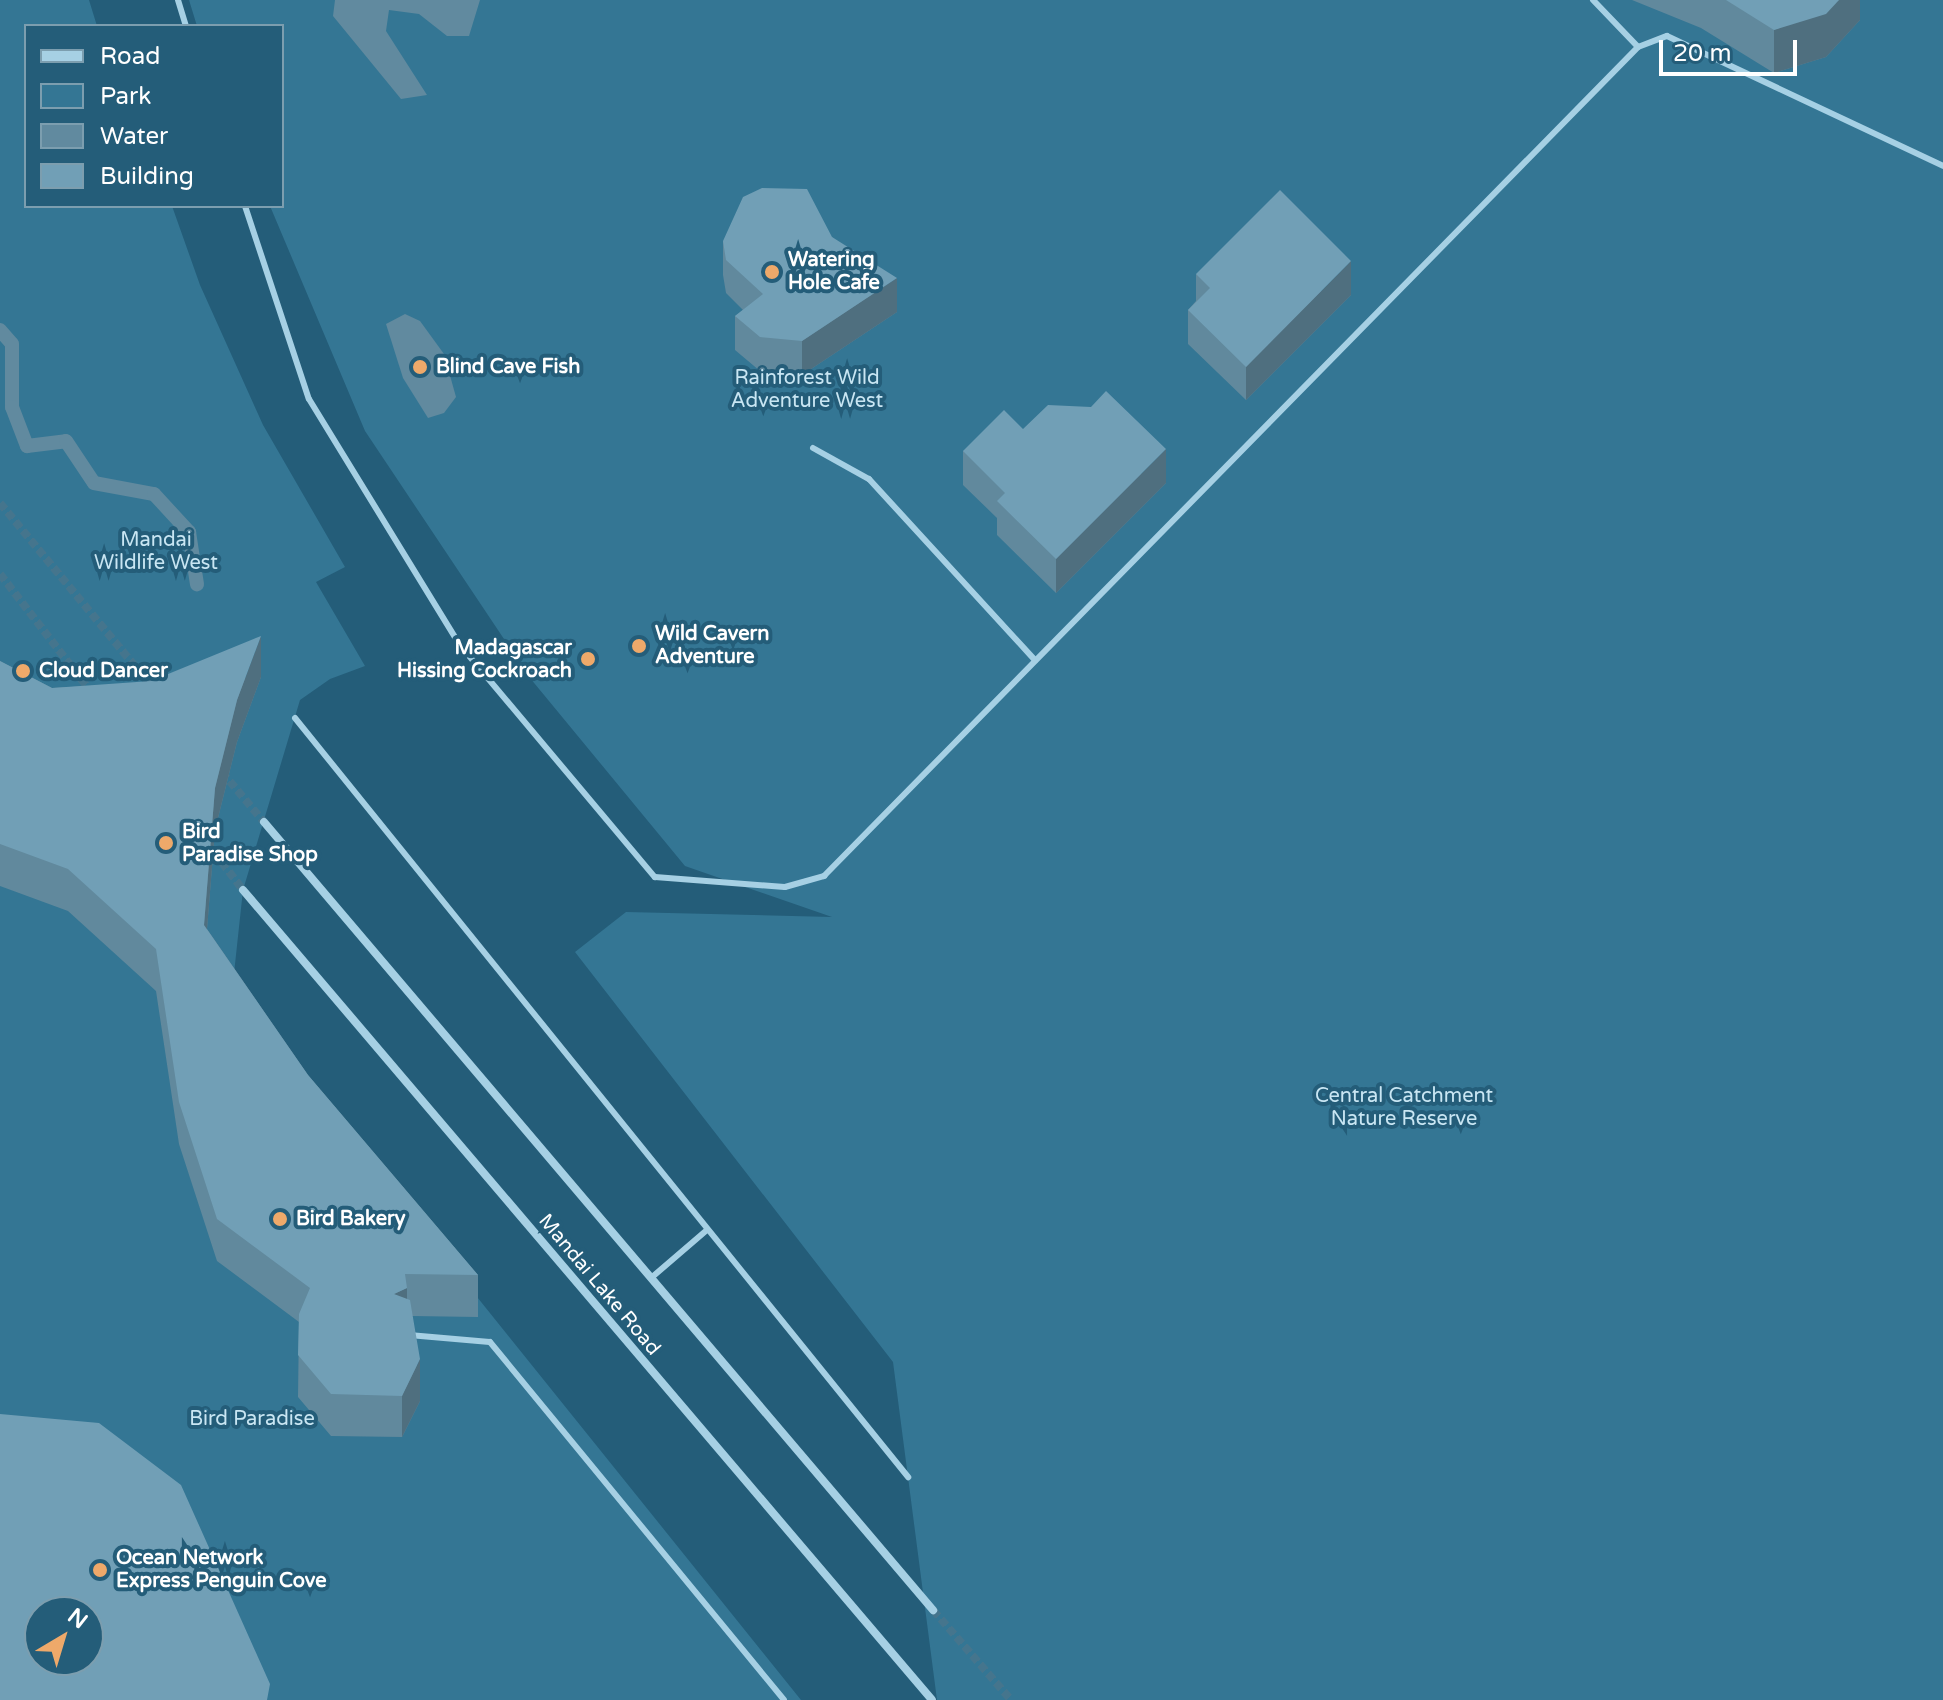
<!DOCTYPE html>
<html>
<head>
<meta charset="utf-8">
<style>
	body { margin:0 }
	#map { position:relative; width:1943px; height:1700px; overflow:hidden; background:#245d79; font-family:"Varela Round",sans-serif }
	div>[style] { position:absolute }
	.green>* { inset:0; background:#347694 }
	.water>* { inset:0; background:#618a9f }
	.stream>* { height:14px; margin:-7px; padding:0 7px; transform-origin:7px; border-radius:7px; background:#618a9f }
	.minor-tunnel>* { height:8px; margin-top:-4px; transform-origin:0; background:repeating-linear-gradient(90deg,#45758d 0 8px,transparent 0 12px) }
	.service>* { height:6px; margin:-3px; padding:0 3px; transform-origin:3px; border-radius:3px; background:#a6d0e4 }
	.minor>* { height:8px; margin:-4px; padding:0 4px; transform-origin:4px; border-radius:4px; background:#a6d0e4 }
	.wall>* { inset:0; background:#61899d }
	.shaded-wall>* { inset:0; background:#4f6f7f }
	.building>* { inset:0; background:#719fb6 }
	.dots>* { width:22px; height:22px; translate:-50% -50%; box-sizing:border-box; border:4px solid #245d79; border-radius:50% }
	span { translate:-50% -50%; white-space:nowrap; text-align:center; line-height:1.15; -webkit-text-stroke:8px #245d79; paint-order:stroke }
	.poi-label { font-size:20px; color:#fff; font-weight:700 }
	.left { translate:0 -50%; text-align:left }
	.right { translate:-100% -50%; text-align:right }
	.park-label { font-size:20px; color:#c9e6f3 }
	.street-label { font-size:20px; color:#fff }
	.legend { position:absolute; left:24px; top:24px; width:260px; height:184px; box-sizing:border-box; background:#245d79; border:2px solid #7c9eaf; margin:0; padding:10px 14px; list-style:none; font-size:24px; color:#fff }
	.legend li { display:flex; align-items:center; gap:16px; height:40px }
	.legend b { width:40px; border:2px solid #7c9eaf }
	.north { position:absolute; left:24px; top:1596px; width:80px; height:80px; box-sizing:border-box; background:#245d79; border:2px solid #7c9eaf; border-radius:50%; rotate:38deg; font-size:22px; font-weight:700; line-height:32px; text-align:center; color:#fff }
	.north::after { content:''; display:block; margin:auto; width:28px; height:36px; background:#eea96a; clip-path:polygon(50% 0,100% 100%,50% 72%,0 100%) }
	.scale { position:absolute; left:1659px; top:40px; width:138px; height:36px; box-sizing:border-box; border:4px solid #fff; border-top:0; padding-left:10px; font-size:24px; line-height:28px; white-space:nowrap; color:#fff; -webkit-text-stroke:6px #245d79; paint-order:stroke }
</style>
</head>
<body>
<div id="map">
	<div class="green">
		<div style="clip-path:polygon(evenodd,0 0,89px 0,97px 26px,26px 26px,26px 206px,172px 206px,200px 285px,263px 425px,345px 567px,316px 582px,365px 666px,330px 679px,300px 700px,243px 890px,232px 992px,801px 1700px,0 1700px,0 0,40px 1612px,88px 1612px,88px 1660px,40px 1660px,40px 1612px)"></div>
		<div style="clip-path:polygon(189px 0,1943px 0,1943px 1700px,937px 1700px,893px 1362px,575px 952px,626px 912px,832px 917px,685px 866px,530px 678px,365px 431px,270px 206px,282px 206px,282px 26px,197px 26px)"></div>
	</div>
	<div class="water">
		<div style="clip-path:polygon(335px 0,480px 0,469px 36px,447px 36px,419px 14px,389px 10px,386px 31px,427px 95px,401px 99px,333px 16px)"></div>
		<div style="clip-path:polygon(405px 314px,420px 321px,444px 354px,456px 397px,444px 413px,428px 418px,403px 378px,386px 324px)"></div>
	</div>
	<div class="stream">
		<div style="left:0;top:330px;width:18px;rotate:49deg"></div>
		<div style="left:12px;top:344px;width:63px;rotate:90deg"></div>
		<div style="left:12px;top:407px;width:42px;rotate:69deg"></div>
		<div style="left:27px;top:446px;width:39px;rotate:-7deg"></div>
		<div style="left:66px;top:441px;width:50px;rotate:56.3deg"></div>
		<div style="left:94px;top:483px;width:61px;rotate:10.4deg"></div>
		<div style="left:154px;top:494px;width:52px;rotate:47.4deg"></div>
		<div style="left:189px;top:532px;width:53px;rotate:81.3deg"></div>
	</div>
	<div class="minor-tunnel">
		<div style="left:0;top:503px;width:239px;rotate:50.4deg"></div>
		<div style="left:0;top:574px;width:150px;rotate:52.3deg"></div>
		<div style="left:222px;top:772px;width:65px;rotate:50deg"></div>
		<div style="left:207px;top:843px;width:59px;rotate:52.5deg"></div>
		<div style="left:933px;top:1610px;width:119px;rotate:49.1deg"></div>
	</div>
	<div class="service">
		<div style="left:178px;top:0;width:27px;rotate:73deg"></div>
		<div style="left:1593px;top:0;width:65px;rotate:46.2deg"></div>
		<div style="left:245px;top:206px;width:203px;rotate:71.7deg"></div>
		<div style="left:309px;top:399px;width:289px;rotate:58.5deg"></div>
		<div style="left:460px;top:645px;width:303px;rotate:50deg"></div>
		<div style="left:655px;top:877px;width:130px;rotate:4.4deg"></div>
		<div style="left:785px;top:887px;width:41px;rotate:-15.8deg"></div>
		<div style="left:824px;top:876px;width:1162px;rotate:-45.52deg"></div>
		<div style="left:1638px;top:47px;width:31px;rotate:-21deg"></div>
		<div style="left:1667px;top:36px;width:305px;rotate:25.2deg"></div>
		<div style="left:813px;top:448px;width:64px;rotate:29deg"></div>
		<div style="left:869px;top:479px;width:246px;rotate:47.5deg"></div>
		<div style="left:295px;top:718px;width:976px;rotate:51.07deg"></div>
		<div style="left:651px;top:1278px;width:74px;rotate:-40.6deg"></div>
		<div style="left:409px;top:1335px;width:81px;rotate:4.9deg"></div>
		<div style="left:490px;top:1342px;width:463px;rotate:50.6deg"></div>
	</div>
	<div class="minor">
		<div style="left:264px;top:822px;width:1034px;rotate:49.67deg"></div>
		<div style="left:243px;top:890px;width:1063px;rotate:49.61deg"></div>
	</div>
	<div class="wall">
		<div style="clip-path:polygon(1632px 0,1860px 0,1860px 20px,1826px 57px,1774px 73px,1701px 28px)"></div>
		<div style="clip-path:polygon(832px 237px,897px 312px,802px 375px,760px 371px,735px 350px,735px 316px,743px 310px,726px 293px,723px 275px,723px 241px)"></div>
		<div style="clip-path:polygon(1196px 274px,1351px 295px,1246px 400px,1188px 344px,1188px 310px,1196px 301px)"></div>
		<div style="clip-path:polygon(1023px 429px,1166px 483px,1056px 593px,997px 535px,997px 518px,963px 485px,963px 451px)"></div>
		<div style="clip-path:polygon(0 661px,52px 688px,261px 677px,237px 742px,215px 830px,207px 929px,308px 1075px,478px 1275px,478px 1317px,412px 1316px,420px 1401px,402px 1437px,331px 1436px,298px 1397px,299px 1322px,217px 1261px,179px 1144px,156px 991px,68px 911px,0 886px)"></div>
	</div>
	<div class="shaded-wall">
		<div style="clip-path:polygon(1839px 0,1860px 0,1860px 20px,1826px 57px,1774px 73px,1774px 30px)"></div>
		<div style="clip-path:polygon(1351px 261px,1351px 295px,1246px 400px,1246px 367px)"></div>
		<div style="clip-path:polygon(897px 278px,897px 312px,802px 375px,802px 341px)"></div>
		<div style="clip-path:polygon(1166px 449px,1166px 483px,1056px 593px,1056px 559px)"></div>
		<div style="clip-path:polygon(261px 636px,261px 677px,237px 742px,215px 830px,204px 967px,204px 925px,215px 788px,237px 700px)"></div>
		<div style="clip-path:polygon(407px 1288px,407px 1330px,394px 1294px)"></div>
		<div style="clip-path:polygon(420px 1359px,420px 1401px,402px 1437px,402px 1396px)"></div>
	</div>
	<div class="building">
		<div style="clip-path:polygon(1726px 0,1839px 0,1826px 14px,1774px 30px)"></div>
		<div style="clip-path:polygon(762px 188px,807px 189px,832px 237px,897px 278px,802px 341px,760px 337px,735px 316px,763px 294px,726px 260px,723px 241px,743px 197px)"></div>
		<div style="clip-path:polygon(1280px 190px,1351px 261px,1246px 367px,1188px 310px,1210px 288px,1196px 274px)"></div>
		<div style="clip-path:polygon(1106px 391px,1166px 449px,1056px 559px,997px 501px,1005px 493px,963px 451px,1004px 410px,1023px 429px,1048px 405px,1091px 407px)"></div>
		<div style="clip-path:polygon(261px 636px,237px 700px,215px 788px,204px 925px,308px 1075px,478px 1275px,405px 1274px,407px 1288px,394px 1294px,410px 1300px,420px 1359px,402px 1396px,331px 1394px,298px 1355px,299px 1314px,310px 1288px,217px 1219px,179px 1102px,156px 949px,68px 869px,0 844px,0 661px,52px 688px,151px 681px)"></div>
		<div style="clip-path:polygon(evenodd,0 1414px,99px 1423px,181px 1485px,270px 1684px,267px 1700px,0 1700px,0 1414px,40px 1612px,88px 1612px,88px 1660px,40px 1660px,40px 1612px)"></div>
	</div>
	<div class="dots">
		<div style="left:772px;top:272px;background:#eea96a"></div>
		<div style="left:420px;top:367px;background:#eea96a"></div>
		<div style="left:639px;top:646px;background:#eea96a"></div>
		<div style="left:588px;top:659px;background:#eea96a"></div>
		<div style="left:23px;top:671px;background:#eea96a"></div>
		<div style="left:166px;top:843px;background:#eea96a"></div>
		<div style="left:280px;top:1219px;background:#eea96a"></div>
		<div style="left:100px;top:1570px;background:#eea96a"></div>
	</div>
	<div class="poi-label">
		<span class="left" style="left:788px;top:272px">Watering<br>Hole Cafe</span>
		<span class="left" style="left:436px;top:367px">Blind Cave Fish</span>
		<span class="left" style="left:655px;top:646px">Wild Cavern<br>Adventure</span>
		<span class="right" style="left:572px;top:660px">Madagascar<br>Hissing Cockroach</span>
		<span class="left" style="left:39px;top:671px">Cloud Dancer</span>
		<span class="left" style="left:182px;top:844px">Bird<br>Paradise Shop</span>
		<span class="left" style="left:296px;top:1219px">Bird Bakery</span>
		<span class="left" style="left:116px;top:1570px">Ocean Network<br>Express Penguin Cove</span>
	</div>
	<div class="park-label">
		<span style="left:807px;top:390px">Rainforest Wild<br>Adventure West</span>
		<span style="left:156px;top:552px">Mandai<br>Wildlife West</span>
		<span style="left:1404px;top:1108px">Central Catchment<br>Nature Reserve</span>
		<span style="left:252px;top:1419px">Bird Paradise</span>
	</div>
	<div class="street-label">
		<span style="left:599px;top:1285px;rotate:50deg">Mandai Lake Road</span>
	</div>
	<ul class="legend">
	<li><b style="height:10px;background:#a6d0e4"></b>Road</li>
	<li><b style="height:22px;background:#347694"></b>Park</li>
	<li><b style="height:22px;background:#618a9f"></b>Water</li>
	<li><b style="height:22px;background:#719fb6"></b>Building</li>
	</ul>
	<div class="north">N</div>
	<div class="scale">20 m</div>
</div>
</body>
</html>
